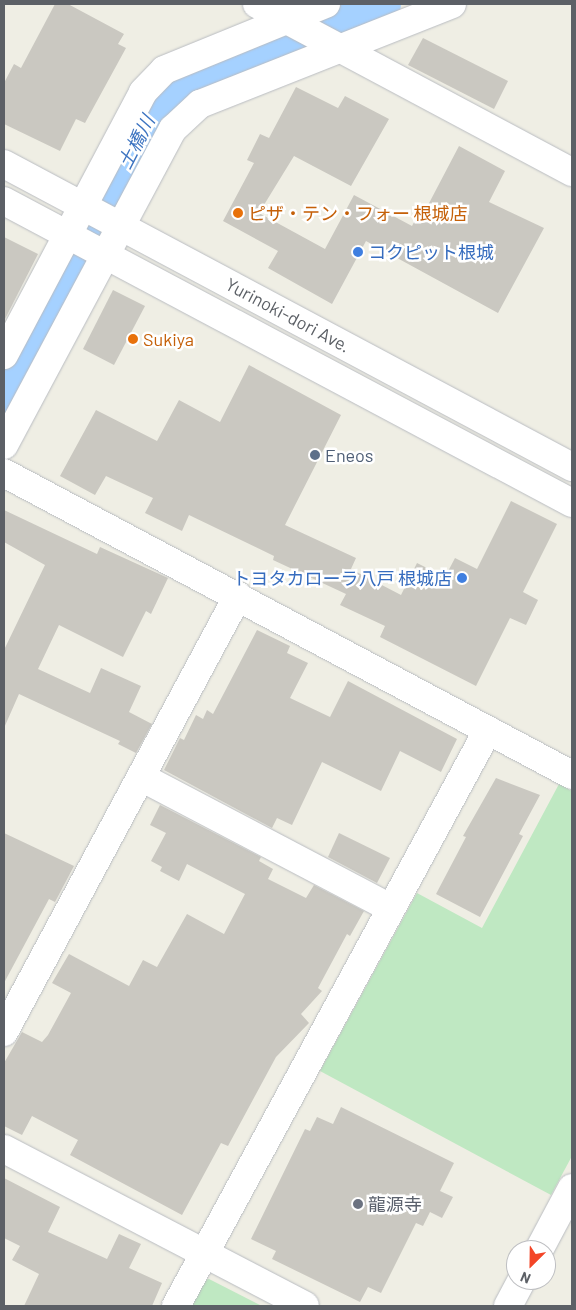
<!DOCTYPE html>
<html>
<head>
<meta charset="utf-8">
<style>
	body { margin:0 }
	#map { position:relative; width:576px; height:1310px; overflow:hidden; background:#efeee4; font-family:Barlow,"Noto Sans JP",sans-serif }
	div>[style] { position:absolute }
	.green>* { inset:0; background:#bfe8c2 }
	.river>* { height:50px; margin:-25px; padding:0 25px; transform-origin:25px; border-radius:25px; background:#a5d1ff }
	.building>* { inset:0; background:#cac8c1 }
	.roads { filter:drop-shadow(0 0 1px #b9bcc1) drop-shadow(0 0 1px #b9bcc1) }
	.minor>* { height:28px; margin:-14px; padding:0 14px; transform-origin:14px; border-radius:14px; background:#fff }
	.dots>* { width:14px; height:14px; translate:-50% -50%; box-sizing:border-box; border:2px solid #fff; border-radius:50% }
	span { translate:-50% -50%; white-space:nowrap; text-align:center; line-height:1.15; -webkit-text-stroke:5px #fff; paint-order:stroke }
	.food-label { font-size:18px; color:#c56008 }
	.left { translate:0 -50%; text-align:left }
	.shop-label { font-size:18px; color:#366cbe }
	.right { translate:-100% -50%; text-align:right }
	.street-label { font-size:18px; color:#5c6066 }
	.service-label { font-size:18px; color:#4e5e75 }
	.worship-label { font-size:18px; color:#5b616d }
	.water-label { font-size:19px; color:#3d74c1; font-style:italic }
	.frame { position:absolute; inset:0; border:5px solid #5c6066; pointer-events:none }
	.north { position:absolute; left:506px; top:1240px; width:50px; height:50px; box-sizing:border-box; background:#fff; border:1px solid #bebfc2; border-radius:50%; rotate:203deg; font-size:14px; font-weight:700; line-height:20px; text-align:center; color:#5c6066 }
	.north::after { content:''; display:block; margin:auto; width:18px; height:22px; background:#f34527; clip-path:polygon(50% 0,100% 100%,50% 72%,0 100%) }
</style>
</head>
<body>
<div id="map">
	<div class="green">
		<div style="clip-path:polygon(559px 784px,572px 791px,572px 1156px,551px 1195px,320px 1071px,417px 893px,482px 928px)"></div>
		<div style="clip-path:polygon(209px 1279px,262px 1306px,189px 1306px,202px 1281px)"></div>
	</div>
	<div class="river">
		<div style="left:4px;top:398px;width:345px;rotate:-62.8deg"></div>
		<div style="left:162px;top:91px;width:58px;rotate:-19.1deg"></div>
		<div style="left:217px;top:72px;width:173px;rotate:-23.2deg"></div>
	</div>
	<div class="building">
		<div style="clip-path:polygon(55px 4px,68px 4px,124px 34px,118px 44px,126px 48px,85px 123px,76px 119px,60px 151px,4px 124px,4px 83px,14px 64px,21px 68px)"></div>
		<div style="clip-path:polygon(423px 38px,508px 81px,494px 109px,408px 65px)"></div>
		<div style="clip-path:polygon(296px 87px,338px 108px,345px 96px,389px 119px,351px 186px,294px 156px,259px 213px,325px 249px,354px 195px,412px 226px,423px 205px,427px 207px,459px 146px,505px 171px,489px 202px,544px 228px,498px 313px,366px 241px,332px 304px,268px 268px,278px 251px,223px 221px,254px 163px,247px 160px,260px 134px,269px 138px)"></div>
		<div style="clip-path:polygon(4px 237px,38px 254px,4px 321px)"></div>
		<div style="clip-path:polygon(113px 290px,145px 306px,114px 365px,83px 349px)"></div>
		<div style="clip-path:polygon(249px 365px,341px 415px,285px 525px,356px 558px,351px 569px,401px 595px,417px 563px,445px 577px,455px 558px,477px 569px,511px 501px,557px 524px,523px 592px,538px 600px,526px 625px,510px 618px,476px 686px,380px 637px,385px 626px,340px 605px,346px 594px,273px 560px,274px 556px,189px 515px,182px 531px,145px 513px,153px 498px,106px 476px,95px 495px,60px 476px,96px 410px,157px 441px,179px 400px,220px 422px)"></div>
		<div style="clip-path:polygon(4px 510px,97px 554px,100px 547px,168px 578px,151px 614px,146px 611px,123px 657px,59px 625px,38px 669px,90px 693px,101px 668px,141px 686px,129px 712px,152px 724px,136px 753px,118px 744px,120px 741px,19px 694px,4px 728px,4px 650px,45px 565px,4px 542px)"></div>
		<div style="clip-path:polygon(257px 630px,290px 646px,287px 653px,308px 663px,290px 698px,330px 717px,348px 681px,457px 739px,441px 772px,400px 751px,381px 791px,322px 762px,292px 825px,277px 818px,272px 828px,164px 770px,180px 738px,184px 740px,196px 715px,203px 719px,207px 710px,213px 714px)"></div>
		<div style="clip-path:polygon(496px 778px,540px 795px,519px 834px,523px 836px,480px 917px,436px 894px,466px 837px,463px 836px)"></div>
		<div style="clip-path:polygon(160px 805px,261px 857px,259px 861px,273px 869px,268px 879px,306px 898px,314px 885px,364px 911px,350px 936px,347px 934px,318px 988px,322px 991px,301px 1014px,309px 1023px,276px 1057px,228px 1146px,221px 1143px,182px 1215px,70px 1155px,78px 1140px,32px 1116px,22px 1135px,4px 1126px,4px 1063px,22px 1032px,42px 1042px,48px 1035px,71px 993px,52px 983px,69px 954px,129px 986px,143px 960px,157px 967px,187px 914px,224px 934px,245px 894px,187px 864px,179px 881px,160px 871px,162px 867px,151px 861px,166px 833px,150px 825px)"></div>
		<div style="clip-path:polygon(4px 833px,74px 866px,55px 902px,49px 899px,4px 983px)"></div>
		<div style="clip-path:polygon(339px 833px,390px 858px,377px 883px,328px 857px)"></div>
		<div style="clip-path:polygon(341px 1107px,454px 1163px,440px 1191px,453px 1197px,442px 1218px,430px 1212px,423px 1226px,416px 1223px,381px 1293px,368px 1287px,360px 1302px,272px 1259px,276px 1251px,251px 1239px,305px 1129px,310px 1131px,317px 1117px,333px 1124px)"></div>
		<div style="clip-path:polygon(4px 1178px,60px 1207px,48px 1232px,107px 1259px,119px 1234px,141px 1244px,129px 1268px,162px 1283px,152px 1306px,24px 1306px,39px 1274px,12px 1260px,20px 1246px,4px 1238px)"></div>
	</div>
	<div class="roads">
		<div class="minor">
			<div style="left:257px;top:4px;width:357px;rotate:28.1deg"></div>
			<div style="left:4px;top:164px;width:644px;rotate:28.08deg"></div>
			<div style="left:4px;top:201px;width:643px;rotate:28deg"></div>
			<div style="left:4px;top:355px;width:297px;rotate:-62.1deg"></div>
			<div style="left:143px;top:92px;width:30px;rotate:-46deg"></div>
			<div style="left:164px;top:70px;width:175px;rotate:-22.2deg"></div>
			<div style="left:4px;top:445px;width:358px;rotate:-61.9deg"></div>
			<div style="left:173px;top:129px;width:37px;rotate:-43deg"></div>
			<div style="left:200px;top:104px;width:271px;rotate:-21.6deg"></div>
			<div style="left:4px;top:473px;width:643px;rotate:28deg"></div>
			<div style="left:141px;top:777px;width:282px;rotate:27.7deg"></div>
			<div style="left:4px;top:1032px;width:495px;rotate:-61.8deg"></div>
			<div style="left:4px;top:1149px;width:339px;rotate:27.5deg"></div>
			<div style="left:539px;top:1250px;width:70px;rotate:-62deg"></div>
			<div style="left:176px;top:1306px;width:655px;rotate:-61.56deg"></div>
			<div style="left:508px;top:1306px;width:30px;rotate:-62deg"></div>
		</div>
	</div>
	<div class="dots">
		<div style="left:238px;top:213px;background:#e8710a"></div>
		<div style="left:358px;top:252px;background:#3f7fe0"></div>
		<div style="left:133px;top:339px;background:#e8710a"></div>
		<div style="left:315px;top:455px;background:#5c6f8a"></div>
		<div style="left:462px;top:578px;background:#3f7fe0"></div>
		<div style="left:358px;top:1204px;background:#6b7280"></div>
	</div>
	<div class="food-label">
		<span class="left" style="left:248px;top:213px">ピザ・テン・フォー 根城店</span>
		<span class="left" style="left:143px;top:339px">Sukiya</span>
	</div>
	<div class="shop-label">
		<span class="left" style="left:368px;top:252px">コクピット根城</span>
		<span class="right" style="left:452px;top:578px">トヨタカローラ八戸 根城店</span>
	</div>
	<div class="street-label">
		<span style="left:288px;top:315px;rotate:28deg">Yurinoki-dori Ave.</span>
	</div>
	<div class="service-label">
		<span class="left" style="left:325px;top:455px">Eneos</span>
	</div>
	<div class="worship-label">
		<span class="left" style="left:368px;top:1204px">龍源寺</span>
	</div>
	<div class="water-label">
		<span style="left:136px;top:142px;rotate:-63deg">土橋川</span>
	</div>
	<div class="frame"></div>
	<div class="north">N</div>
</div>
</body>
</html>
